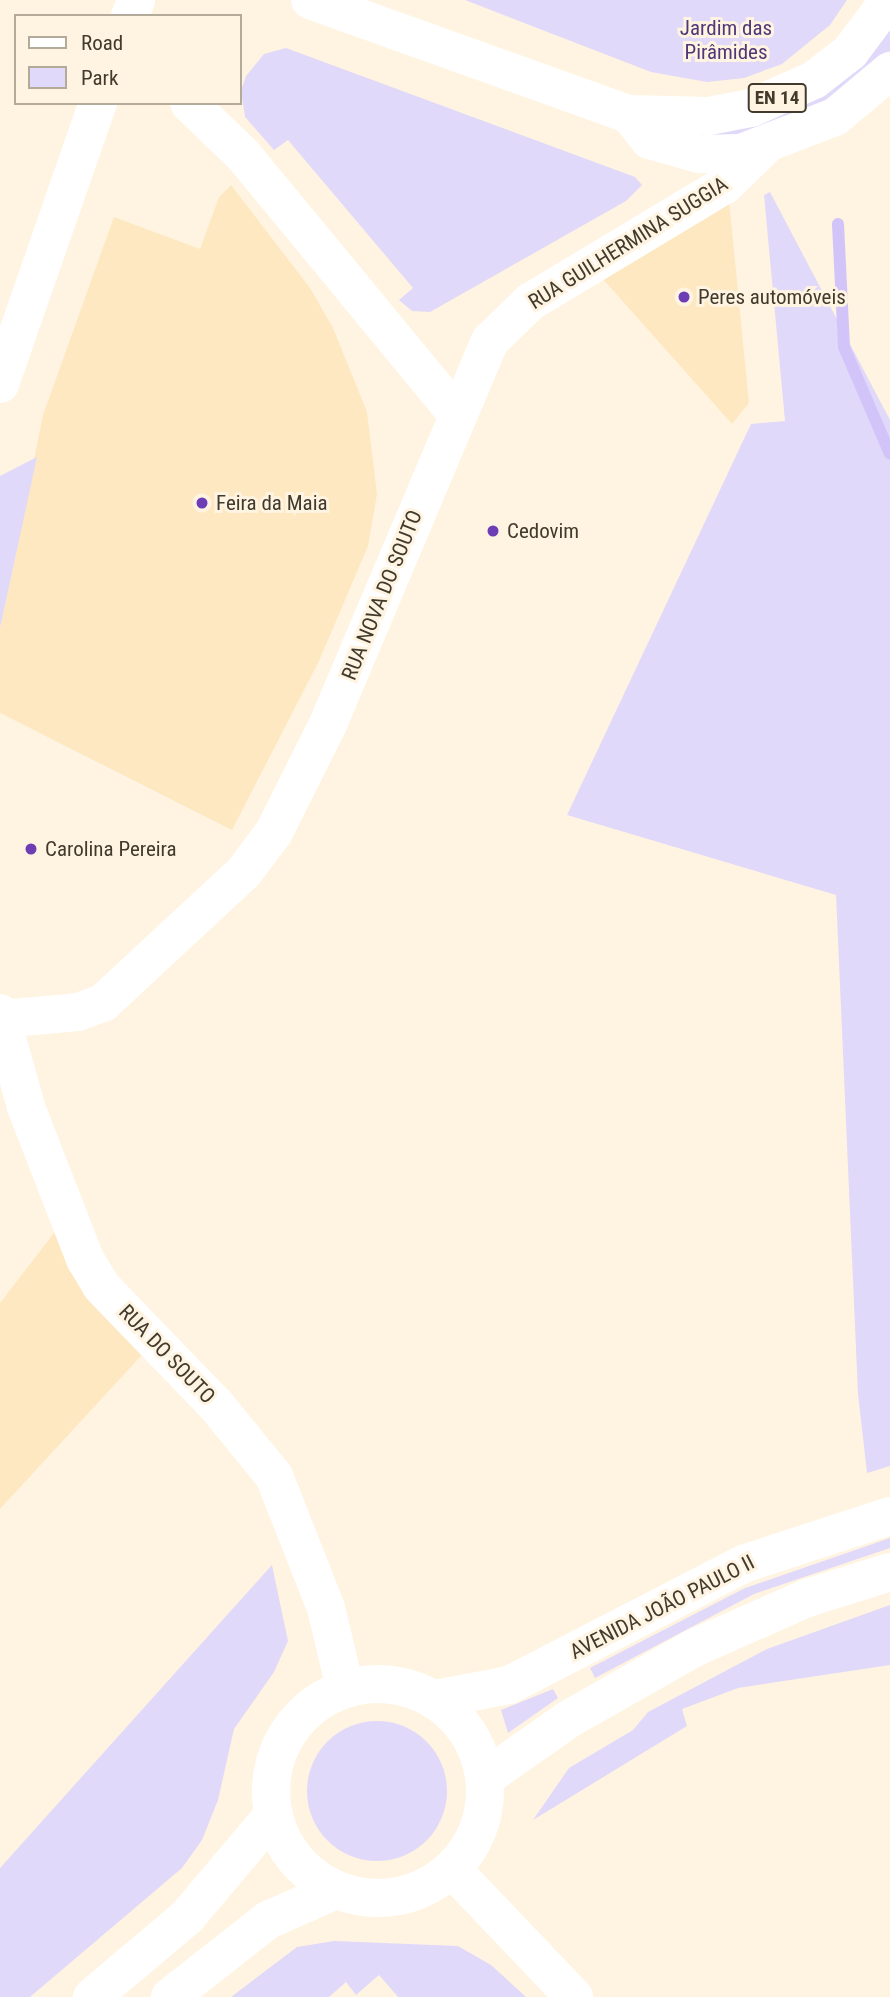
<!DOCTYPE html>
<html>
<head>
<meta charset="utf-8">
<style>
	body { margin:0 }
	#map { position:relative; width:890px; height:1997px; overflow:hidden; background:#fff4e1; font-family:"Roboto Condensed",sans-serif }
	div>[style] { position:absolute }
	.built>* { inset:0; background:#fee8c1 }
	.green>* { inset:0; background:#e1d9f9 }
	.round { border-radius:50% }
	.stream>* { height:12px; margin:-6px; padding:0 6px; transform-origin:6px; border-radius:6px; background:#d2c4f9 }
	.minor>* { height:38px; margin:-19px; padding:0 19px; transform-origin:19px; border-radius:19px; background:#fff }
	.major>* { height:38px; margin:-19px; padding:0 19px; transform-origin:19px; border-radius:19px; background:#fff }
	.major>.ring { margin:-19px; padding:0; box-sizing:content-box; background:none; border:38px solid #fff; border-radius:50% }
	.highway>* { height:38px; margin:-19px; padding:0 19px; transform-origin:19px; border-radius:19px; background:#fff }
	.dots>* { width:19px; height:19px; translate:-50% -50%; box-sizing:border-box; border:4px solid #fff4e1; border-radius:50% }
	span { translate:-50% -50%; white-space:nowrap; text-align:center; line-height:1.15; -webkit-text-stroke:6px #fff4e1; paint-order:stroke }
	.shield-label span { padding:2px 5px; background:#fff4e1; border:2px solid; border-radius:5px; -webkit-text-stroke-width:0 }
	.shield-label { font-size:19px; color:#413a2d; font-weight:700 }
	.park-label { font-size:21px; color:#4e3877 }
	.street-label { font-size:21px; color:#413a2d }
	.poi-label { font-size:21px; color:#413a2d }
	.left { translate:0 -50%; text-align:left }
	.legend { position:absolute; left:14px; top:14px; width:228px; height:91px; box-sizing:border-box; background:#fff4e1; border:2px solid #b3aa99; margin:0; padding:9px 12px; list-style:none; font-size:21px; color:#413a2d }
	.legend li { display:flex; align-items:center; gap:14px; height:35px }
	.legend b { width:35px; border:2px solid #b3aa99 }
</style>
</head>
<body>
<div id="map">
	<div class="built">
		<div style="clip-path:polygon(231px 185px,310px 288px,333px 328px,367px 412px,377px 494px,368px 546px,319px 661px,232px 830px,0 713px,0 628px,43px 415px,114px 217px,200px 249px,219px 197px)"></div>
		<div style="clip-path:polygon(728px 190px,749px 403px,732px 424px,593px 268px)"></div>
		<div style="clip-path:polygon(64px 1220px,152px 1344px,0 1509px,0 1303px)"></div>
	</div>
	<div class="green">
		<div style="clip-path:polygon(465px 0,847px 0,830px 25px,782px 64px,744px 78px,707px 82px,651px 72px)"></div>
		<div style="clip-path:polygon(890px 30px,890px 51px,847px 91px,738px 140px,674px 131px)"></div>
		<div style="clip-path:polygon(286px 48px,635px 177px,642px 185px,626px 201px,430px 312px,412px 311px,399px 300px,413px 288px,288px 140px,274px 150px,245px 117px,241px 91px,246px 76px,264px 54px)"></div>
		<div style="clip-path:polygon(770px 192px,890px 420px,890px 1466px,867px 1473px,858px 1394px,836px 895px,567px 815px,751px 424px,785px 421px,764px 195px)"></div>
		<div style="clip-path:polygon(37px 457px,0 628px,0 476px)"></div>
		<div style="clip-path:polygon(890px 1538px,890px 1548px,754px 1594px,595px 1678px,590px 1668px,745px 1588px)"></div>
		<div style="clip-path:polygon(272px 1565px,288px 1641px,274px 1672px,234px 1729px,218px 1800px,202px 1840px,182px 1868px,30px 1997px,0 1997px,0 1868px)"></div>
		<div style="clip-path:polygon(890px 1605px,890px 1665px,738px 1688px,682px 1709px,687px 1726px,533px 1820px,569px 1768px,633px 1730px,648px 1712px,767px 1649px)"></div>
		<div style="clip-path:polygon(553px 1689px,558px 1698px,508px 1733px,501px 1710px)"></div>
		<div class="round" style="left:307px;top:1721px;width:140px;height:140px"></div>
		<div style="clip-path:polygon(334px 1941px,458px 1946px,491px 1965px,526px 1997px,398px 1997px,379px 1975px,356px 1995px,346px 1982px,329px 1997px,231px 1997px,297px 1947px)"></div>
	</div>
	<div class="stream">
		<div style="left:838px;top:224px;width:123px;rotate:87.2deg"></div>
		<div style="left:844px;top:347px;width:116px;rotate:66.7deg"></div>
	</div>
	<div class="minor">
		<div style="left:189px;top:103px;width:76px;rotate:43.9deg"></div>
		<div style="left:244px;top:156px;width:335px;rotate:50.5deg"></div>
		<div style="left:0;top:1013px;width:98px;rotate:74.5deg"></div>
		<div style="left:26px;top:1107px;width:163px;rotate:68.8deg"></div>
		<div style="left:85px;top:1259px;width:31px;rotate:59deg"></div>
		<div style="left:101px;top:1286px;width:165px;rotate:46deg"></div>
		<div style="left:216px;top:1405px;width:92px;rotate:50.8deg"></div>
		<div style="left:274px;top:1476px;width:142px;rotate:68.5deg"></div>
		<div style="left:326px;top:1608px;width:82px;rotate:76.6deg"></div>
		<div style="left:0;top:1019px;width:78px;rotate:-5.1deg"></div>
		<div style="left:78px;top:1012px;width:27px;rotate:-20deg"></div>
		<div style="left:103px;top:1003px;width:192px;rotate:-42.9deg"></div>
		<div style="left:244px;top:872px;width:50px;rotate:-53.1deg"></div>
		<div style="left:274px;top:832px;width:121px;rotate:-63.4deg"></div>
		<div style="left:328px;top:724px;width:416px;rotate:-67.1deg"></div>
		<div style="left:490px;top:341px;width:56px;rotate:-44.3deg"></div>
		<div style="left:530px;top:302px;width:227px;rotate:-31deg"></div>
		<div style="left:725px;top:185px;width:53px;rotate:-44.2deg"></div>
		<div style="left:452px;top:1869px;width:177px;rotate:46.4deg"></div>
	</div>
	<div class="major">
		<div style="left:130px;top:16px;width:17px;rotate:-69deg"></div>
		<div style="left:0;top:384px;width:298px;rotate:-70.8deg"></div>
		<div class="ring" style="left:271px;top:1684px;width:176px;height:176px"></div>
		<div style="left:435px;top:1699px;width:75px;rotate:-10.7deg"></div>
		<div style="left:509px;top:1685px;width:263px;rotate:-27.3deg"></div>
		<div style="left:743px;top:1564px;width:155px;rotate:-18.1deg"></div>
		<div style="left:485px;top:1778px;width:103px;rotate:-35.1deg"></div>
		<div style="left:569px;top:1719px;width:146px;rotate:-29.6deg"></div>
		<div style="left:696px;top:1647px;width:121px;rotate:-23.8deg"></div>
		<div style="left:807px;top:1598px;width:87px;rotate:-17.4deg"></div>
		<div style="left:92px;top:1997px;width:124px;rotate:-40.1deg"></div>
		<div style="left:187px;top:1917px;width:133px;rotate:-49.9deg"></div>
		<div style="left:170px;top:1997px;width:125px;rotate:-38.2deg"></div>
		<div style="left:268px;top:1920px;width:74px;rotate:-23.8deg"></div>
	</div>
	<div class="highway">
		<div style="left:310px;top:0;width:339px;rotate:19.7deg"></div>
		<div style="left:629px;top:114px;width:80px;rotate:1.4deg"></div>
		<div style="left:709px;top:116px;width:43px;rotate:-10.8deg"></div>
		<div style="left:751px;top:108px;width:69px;rotate:-24deg"></div>
		<div style="left:814px;top:80px;width:46px;rotate:-37.9deg"></div>
		<div style="left:850px;top:52px;width:65px;rotate:-53.1deg"></div>
		<div style="left:629px;top:114px;width:33px;rotate:52deg"></div>
		<div style="left:649px;top:140px;width:52px;rotate:15.6deg"></div>
		<div style="left:699px;top:154px;width:42px;rotate:-1.4deg"></div>
		<div style="left:741px;top:153px;width:101px;rotate:-21deg"></div>
		<div style="left:835px;top:117px;width:72px;rotate:-39.9deg"></div>
	</div>
	<div class="dots">
		<div style="left:684px;top:297px;background:#6c3db5"></div>
		<div style="left:202px;top:503px;background:#6c3db5"></div>
		<div style="left:493px;top:531px;background:#6c3db5"></div>
		<div style="left:31px;top:849px;background:#6c3db5"></div>
	</div>
	<div class="shield-label">
		<span style="left:777px;top:98px">EN 14</span>
	</div>
	<div class="park-label">
		<span style="left:726px;top:40px">Jardim das<br>Pirâmides</span>
	</div>
	<div class="street-label">
		<span style="left:628px;top:243px;rotate:-32deg">RUA GUILHERMINA SUGGIA</span>
		<span style="left:382px;top:595px;rotate:-68deg">RUA NOVA DO SOUTO</span>
		<span style="left:167px;top:1354px;rotate:46deg">RUA DO SOUTO</span>
		<span style="left:662px;top:1607px;rotate:-27deg">AVENIDA JOÃO PAULO II</span>
	</div>
	<div class="poi-label">
		<span class="left" style="left:698px;top:297px">Peres automóveis</span>
		<span class="left" style="left:216px;top:503px">Feira da Maia</span>
		<span class="left" style="left:507px;top:531px">Cedovim</span>
		<span class="left" style="left:45px;top:849px">Carolina Pereira</span>
	</div>
	<ul class="legend">
	<li><b style="height:9px;background:#fff"></b>Road</li>
	<li><b style="height:19px;background:#e1d9f9"></b>Park</li>
	</ul>
</div>
</body>
</html>
